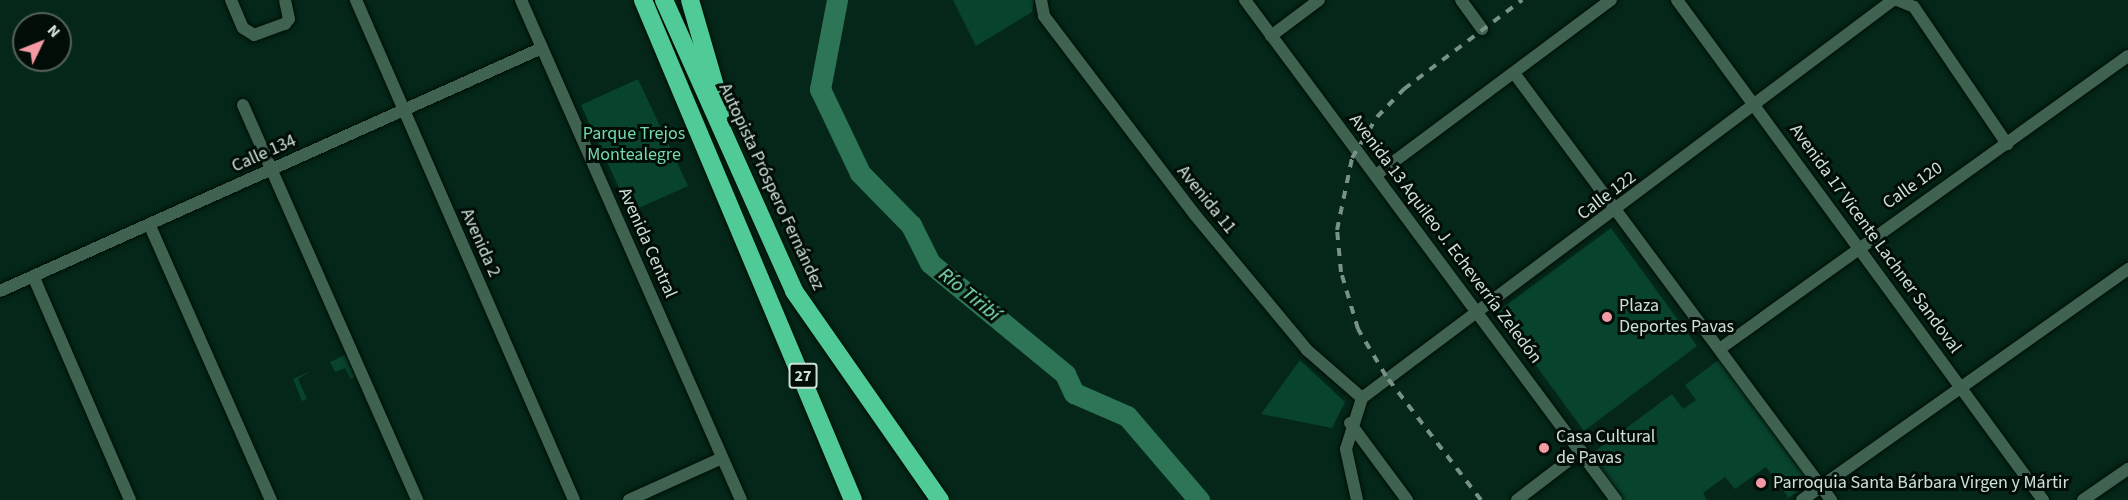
<!DOCTYPE html>
<html>
<head>
<meta charset="utf-8">
<style>
	body { margin:0 }
	#map { position:relative; width:2128px; height:500px; overflow:hidden; background:#042719; font-family:"Source Sans 3",sans-serif }
	div>[style] { position:absolute }
	.green>* { inset:0; background:#08432d }
	.river>* { height:21px; margin:-10.5px; padding:0 10.5px; transform-origin:10.5px; border-radius:10.5px; background:#2d7556 }
	.roads { filter:drop-shadow(0 0 2px #000f06) drop-shadow(0 0 2px #000f06) }
	.minor>* { height:12px; margin:-6px; padding:0 6px; transform-origin:6px; border-radius:6px; background:#406251 }
	.highway>* { height:18px; margin:-9px; padding:0 9px; transform-origin:9px; border-radius:9px; background:#50cb97 }
	.rail>* { height:4px; margin-top:-2px; transform-origin:0; background:repeating-linear-gradient(90deg,#789286 0 8px,transparent 0 16px) }
	.dots>* { width:16px; height:16px; translate:-50% -50%; box-sizing:border-box; border:3px solid #020d07; border-radius:50% }
	span { translate:-50% -50%; white-space:nowrap; text-align:center; line-height:1.15; -webkit-text-stroke:6px #020d07; paint-order:stroke }
	.shield-label span { padding:2px 4px; background:#020d07; border:2px solid; border-radius:4px; -webkit-text-stroke-width:0 }
	.shield-label { font-size:16px; color:#cfe1d7; font-weight:700 }
	.park-label { font-size:18px; color:#75daac }
	.street-label { font-size:18px; color:#cfe1d7 }
	.poi-label { font-size:18px; color:#cfe1d7 }
	.left { translate:0 -50%; text-align:left }
	.water-label { font-size:20px; color:#87ecbc; font-style:italic }
	.north { position:absolute; left:12px; top:12px; width:60px; height:60px; box-sizing:border-box; background:#020d07; border:2px solid #54625a; border-radius:50%; rotate:47deg; font-size:16px; font-weight:700; line-height:24px; text-align:center; color:#cfe1d7 }
	.north::after { content:''; display:block; margin:auto; width:21px; height:27px; background:#f49aa5; clip-path:polygon(50% 0,100% 100%,50% 72%,0 100%) }
</style>
</head>
<body>
<div id="map">
	<div class="green">
		<div style="clip-path:polygon(953px 0,1034px 0,1032px 12px,976px 46px)"></div>
		<div style="clip-path:polygon(638px 79px,688px 186px,630px 212px,581px 105px)"></div>
		<div style="clip-path:polygon(1611px 228px,1697px 346px,1584px 431px,1497px 312px)"></div>
		<div style="clip-path:polygon(345px 355px,355px 377px,351px 379px,345px 368px,335px 372px,330px 362px)"></div>
		<div style="clip-path:polygon(1720px 359px,1811px 483px,1785px 500px,1788px 497px,1766px 467px,1735px 489px,1725px 477px,1703px 493px,1707px 500px,1623px 500px,1590px 455px,1672px 394px,1683px 409px,1696px 400px,1685px 385px)"></div>
		<div style="clip-path:polygon(1300px 360px,1345px 402px,1332px 428px,1261px 414px)"></div>
		<div style="clip-path:polygon(311px 371px,298px 379px,307px 399px,302px 401px,293px 379px)"></div>
	</div>
	<div class="river">
		<div style="left:837px;top:0;width:91px;rotate:100.8deg"></div>
		<div style="left:820px;top:89px;width:93px;rotate:64.5deg"></div>
		<div style="left:860px;top:173px;width:73px;rotate:45.6deg"></div>
		<div style="left:911px;top:225px;width:42px;rotate:63.4deg"></div>
		<div style="left:930px;top:263px;width:175px;rotate:39.4deg"></div>
		<div style="left:1065px;top:374px;width:21px;rotate:65deg"></div>
		<div style="left:1074px;top:393px;width:58px;rotate:23.5deg"></div>
		<div style="left:1127px;top:416px;width:111px;rotate:49.4deg"></div>
	</div>
	<div class="roads">
		<div class="minor">
			<div style="left:231px;top:0;width:30px;rotate:67deg"></div>
			<div style="left:243px;top:28px;width:13px;rotate:32deg"></div>
			<div style="left:254px;top:35px;width:33px;rotate:-20deg"></div>
			<div style="left:285px;top:24px;width:6px;rotate:-51deg"></div>
			<div style="left:289px;top:19px;width:19px;rotate:-102deg"></div>
			<div style="left:356px;top:0;width:545px;rotate:66.44deg"></div>
			<div style="left:521px;top:0;width:546px;rotate:66.25deg"></div>
			<div style="left:1041px;top:0;width:16px;rotate:79deg"></div>
			<div style="left:1044px;top:16px;width:250px;rotate:52.8deg"></div>
			<div style="left:1195px;top:215px;width:175px;rotate:50.3deg"></div>
			<div style="left:1307px;top:350px;width:73px;rotate:41.1deg"></div>
			<div style="left:1245px;top:0;width:623px;rotate:53.42deg"></div>
			<div style="left:1461px;top:0;width:36px;rotate:54deg"></div>
			<div style="left:1677px;top:0;width:620px;rotate:53.8deg"></div>
			<div style="left:1897px;top:0;width:18px;rotate:22deg"></div>
			<div style="left:1914px;top:7px;width:166px;rotate:55.8deg"></div>
			<div style="left:1271px;top:36px;width:60px;rotate:-36.9deg"></div>
			<div style="left:1514px;top:73px;width:532px;rotate:53.41deg"></div>
			<div style="left:243px;top:105px;width:432px;rotate:66.2deg"></div>
			<div style="left:1376px;top:175px;width:293px;rotate:-36.7deg"></div>
			<div style="left:150px;top:226px;width:300px;rotate:66.2deg"></div>
			<div style="left:34px;top:278px;width:242px;rotate:66.6deg"></div>
			<div style="left:0;top:291px;width:594px;rotate:-24.15deg"></div>
			<div style="left:1721px;top:348px;width:501px;rotate:-35.66deg"></div>
			<div style="left:1350px;top:423px;width:96px;rotate:53.5deg"></div>
			<div style="left:629px;top:500px;width:102px;rotate:-24.3deg"></div>
			<div style="left:1357px;top:500px;width:52px;rotate:-102.2deg"></div>
			<div style="left:1346px;top:449px;width:53px;rotate:-72.6deg"></div>
			<div style="left:1362px;top:398px;width:664px;rotate:-36.85deg"></div>
			<div style="left:1517px;top:500px;width:81px;rotate:-37.4deg"></div>
			<div style="left:1802px;top:500px;width:400px;rotate:-35.3deg"></div>
			<div style="left:2083px;top:500px;width:55px;rotate:-34.6deg"></div>
		</div>
		<div class="highway">
			<div style="left:643px;top:0;width:542px;rotate:67.22deg"></div>
			<div style="left:664px;top:0;width:319px;rotate:65.9deg"></div>
			<div style="left:794px;top:291px;width:255px;rotate:55.1deg"></div>
			<div style="left:690px;top:0;width:115px;rotate:73.8deg"></div>
		</div>
	</div>
	<div class="rail">
		<div style="left:1481px;top:500px;width:156px;rotate:-127.5deg"></div>
		<div style="left:1386px;top:376px;width:55px;rotate:-120.8deg"></div>
		<div style="left:1358px;top:329px;width:59px;rotate:-106.6deg"></div>
		<div style="left:1341px;top:272px;width:42px;rotate:-95.4deg"></div>
		<div style="left:1337px;top:230px;width:74px;rotate:-78.2deg"></div>
		<div style="left:1352px;top:158px;width:48px;rotate:-58.6deg"></div>
		<div style="left:1377px;top:117px;width:39px;rotate:-46deg"></div>
		<div style="left:1404px;top:89px;width:148px;rotate:-37deg"></div>
	</div>
	<div class="dots">
		<div style="left:1607px;top:317px;background:#f49aa5"></div>
		<div style="left:1544px;top:448px;background:#f49aa5"></div>
		<div style="left:1761px;top:483px;background:#f49aa5"></div>
	</div>
	<div class="shield-label">
		<span style="left:803px;top:376px">27</span>
	</div>
	<div class="park-label">
		<span style="left:634px;top:145px">Parque Trejos<br>Montealegre</span>
	</div>
	<div class="street-label">
		<span style="left:264px;top:154px;rotate:-24deg">Calle 134</span>
		<span style="left:1913px;top:186px;rotate:-35deg">Calle 120</span>
		<span style="left:771px;top:187px;rotate:65deg">Autopista Próspero Fernández</span>
		<span style="left:1607px;top:196px;rotate:-37deg">Calle 122</span>
		<span style="left:1206px;top:200px;rotate:51deg">Avenida 11</span>
		<span style="left:1445px;top:239px;rotate:53deg">Avenida 13 Aquileo J. Echeverría Zeledón</span>
		<span style="left:1875px;top:239px;rotate:54deg">Avenida 17 Vicente Lachner Sandoval</span>
		<span style="left:480px;top:243px;rotate:66deg">Avenida 2</span>
		<span style="left:647px;top:243px;rotate:66deg">Avenida Central</span>
	</div>
	<div class="poi-label">
		<span class="left" style="left:1619px;top:317px">Plaza<br>Deportes Pavas</span>
		<span class="left" style="left:1556px;top:448px">Casa Cultural<br>de Pavas</span>
		<span class="left" style="left:1773px;top:483px">Parroquia Santa Bárbara Virgen y Mártir</span>
	</div>
	<div class="water-label">
		<span style="left:969px;top:295px;rotate:39deg">Río Tiribí</span>
	</div>
	<div class="north">N</div>
</div>
</body>
</html>
